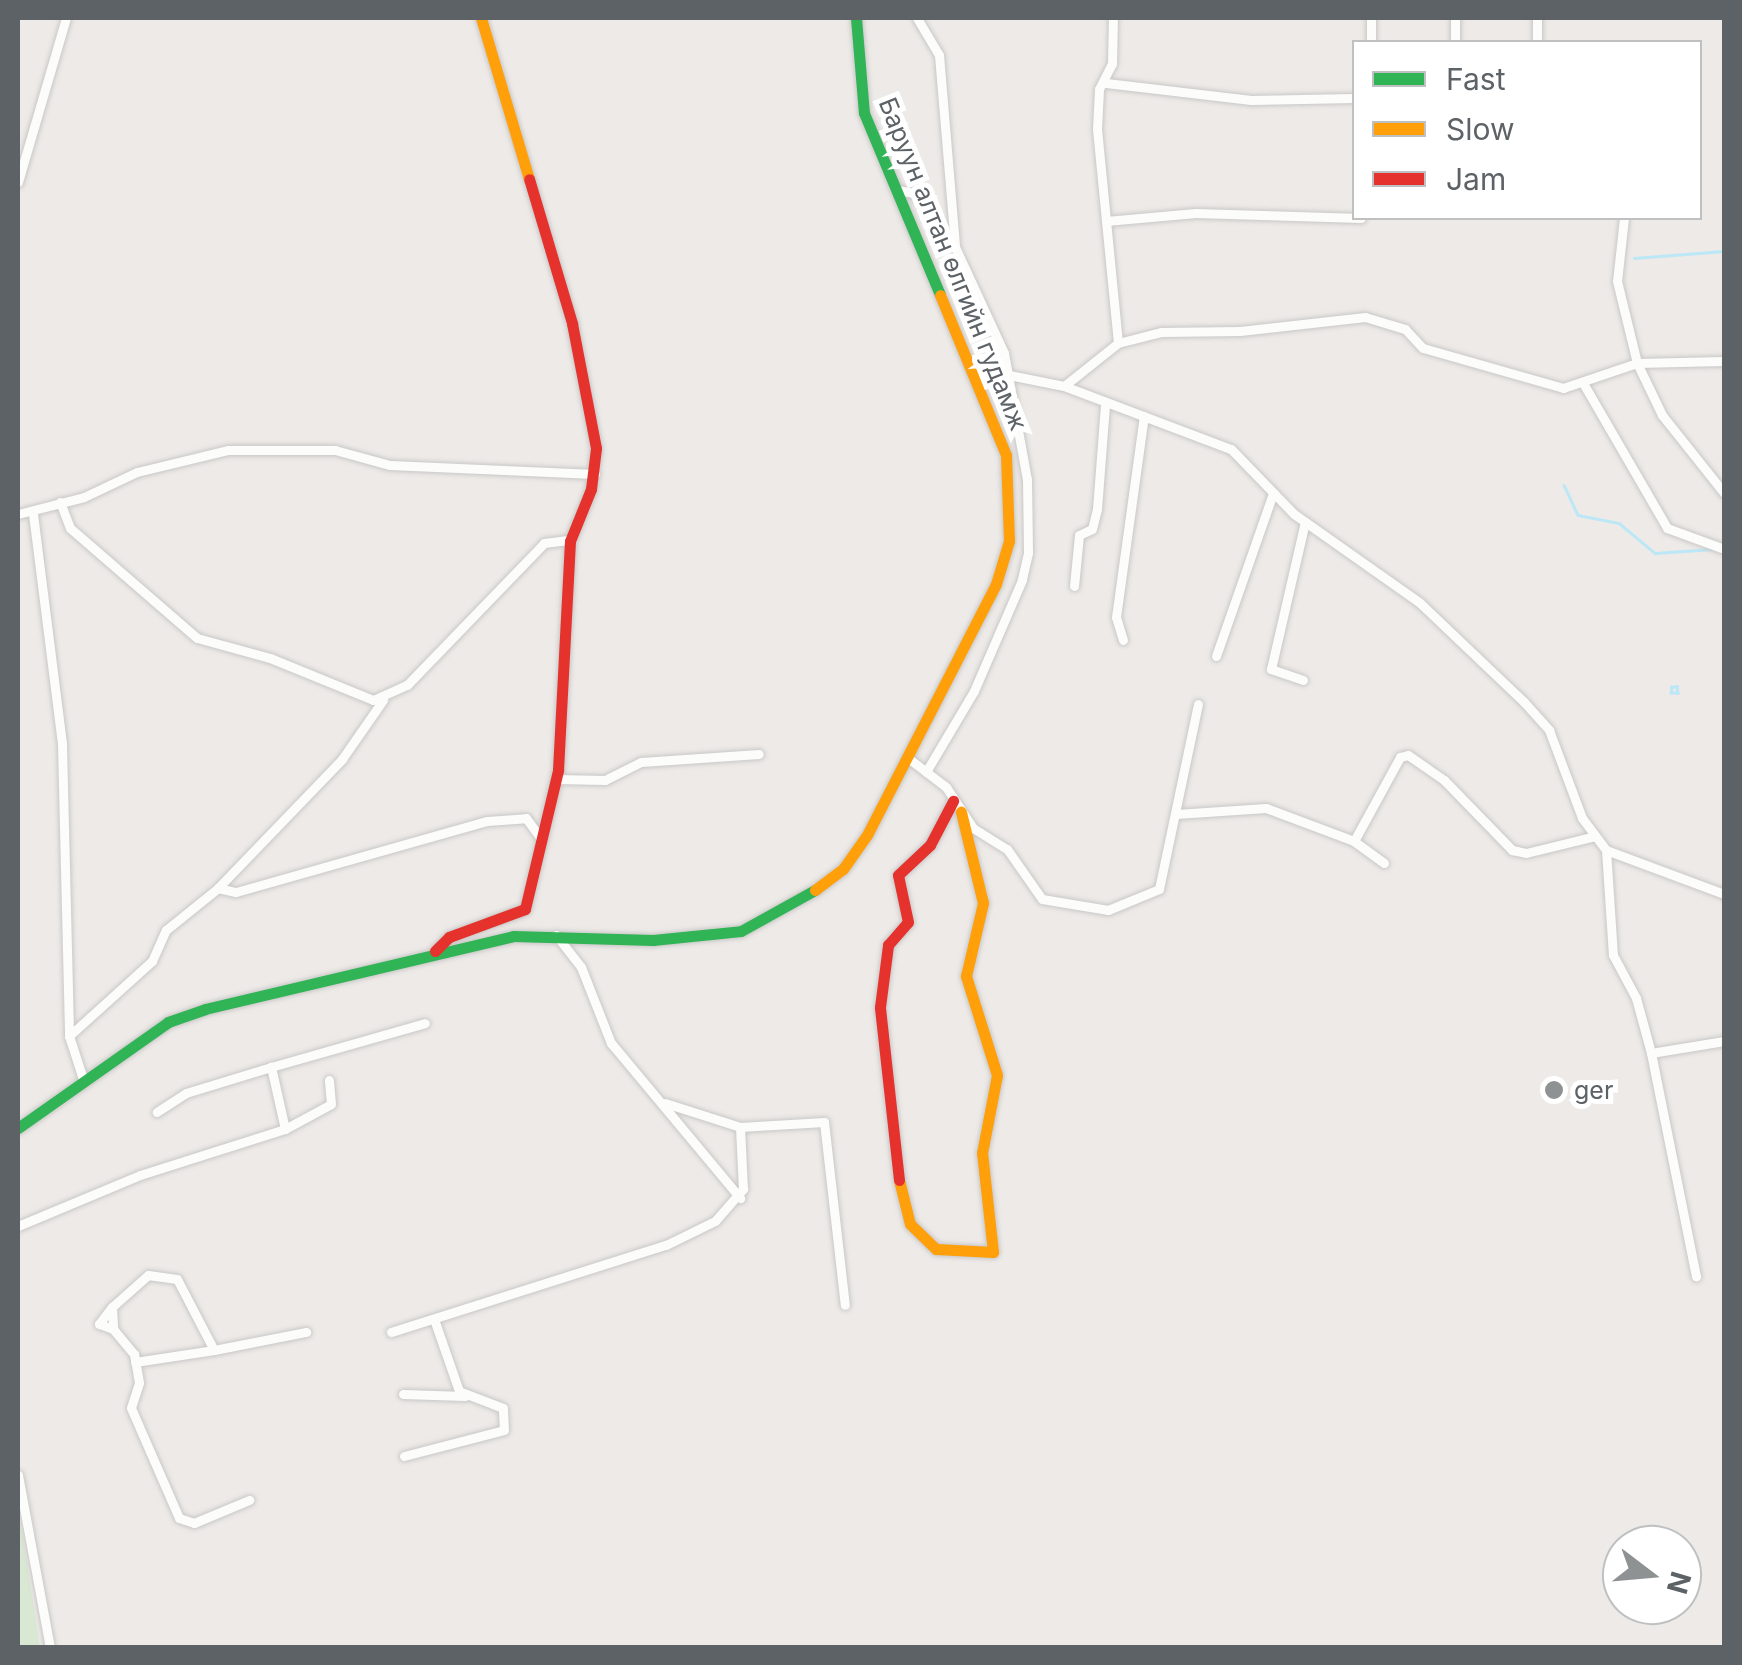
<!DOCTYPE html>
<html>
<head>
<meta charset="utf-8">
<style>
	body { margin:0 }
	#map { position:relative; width:1742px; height:1665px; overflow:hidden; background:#edeae7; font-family:Inter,sans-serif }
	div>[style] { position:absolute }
	.green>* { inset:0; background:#d9e8d3 }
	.stream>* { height:2.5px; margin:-1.25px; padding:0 1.25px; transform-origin:1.25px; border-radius:1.25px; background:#bce7f6 }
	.roads { filter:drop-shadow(0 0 2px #c9c8c8) drop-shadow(0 0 2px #c9c8c8) }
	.street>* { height:9px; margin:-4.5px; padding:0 4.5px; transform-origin:4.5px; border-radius:4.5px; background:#fcfcfb }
	.fast>* { height:11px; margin:-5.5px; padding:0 5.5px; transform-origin:5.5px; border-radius:5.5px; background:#30b455 }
	.slow>* { height:11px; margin:-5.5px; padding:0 5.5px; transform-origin:5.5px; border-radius:5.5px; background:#ff9f0a }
	.jam>* { height:11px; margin:-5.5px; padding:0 5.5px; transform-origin:5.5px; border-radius:5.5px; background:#e5322d }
	.dots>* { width:28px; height:28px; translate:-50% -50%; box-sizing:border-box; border:5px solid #fff; border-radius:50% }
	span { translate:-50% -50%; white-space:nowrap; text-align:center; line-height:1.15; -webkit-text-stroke:10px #fff; paint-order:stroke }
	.street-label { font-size:25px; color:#5d6266 }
	.poi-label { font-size:25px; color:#5d6266 }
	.left { translate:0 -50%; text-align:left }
	.frame { position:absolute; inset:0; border:20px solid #5d6266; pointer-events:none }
	.legend { position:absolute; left:1352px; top:40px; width:350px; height:180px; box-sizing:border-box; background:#fff; border:2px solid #bec0c2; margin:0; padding:12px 18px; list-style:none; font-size:30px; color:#5d6266 }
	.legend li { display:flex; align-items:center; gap:20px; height:50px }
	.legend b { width:50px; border:2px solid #bec0c2 }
	.north { position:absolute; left:1602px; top:1525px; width:100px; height:100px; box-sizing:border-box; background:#fff; border:2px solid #bec0c2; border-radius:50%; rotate:106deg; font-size:28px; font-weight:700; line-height:40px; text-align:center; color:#5d6266 }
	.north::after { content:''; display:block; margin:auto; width:35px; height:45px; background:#8f9293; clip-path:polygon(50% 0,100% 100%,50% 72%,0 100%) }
</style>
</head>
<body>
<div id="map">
	<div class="green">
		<div style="clip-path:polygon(18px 1506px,40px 1647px,18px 1647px)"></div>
	</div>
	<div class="stream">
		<div style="left:1634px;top:258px;width:90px;rotate:-4.4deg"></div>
		<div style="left:1564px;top:485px;width:33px;rotate:65deg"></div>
		<div style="left:1578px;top:515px;width:42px;rotate:11deg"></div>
		<div style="left:1619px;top:523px;width:47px;rotate:39.8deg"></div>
		<div style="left:1655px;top:553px;width:58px;rotate:-3.9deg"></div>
		<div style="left:1671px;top:687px;width:6px;rotate:-9deg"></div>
		<div style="left:1677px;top:686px;width:7px;rotate:82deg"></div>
		<div style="left:1678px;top:693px;width:7px;rotate:180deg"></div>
		<div style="left:1671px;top:693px;width:6px;rotate:-90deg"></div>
	</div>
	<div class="roads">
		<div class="street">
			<div style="left:917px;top:18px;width:43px;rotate:59.3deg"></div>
			<div style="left:939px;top:55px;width:193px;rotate:85.2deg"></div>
			<div style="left:1455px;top:18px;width:24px;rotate:90deg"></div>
			<div style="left:1537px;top:18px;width:24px;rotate:90deg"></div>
			<div style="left:1371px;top:42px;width:24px;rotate:-90deg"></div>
			<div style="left:1106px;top:83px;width:146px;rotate:6.7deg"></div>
			<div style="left:1251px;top:100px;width:103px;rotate:-1.1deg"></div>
			<div style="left:18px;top:182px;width:171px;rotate:-73.7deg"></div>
			<div style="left:897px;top:190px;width:17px;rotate:10deg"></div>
			<div style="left:914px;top:193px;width:68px;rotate:52.8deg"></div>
			<div style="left:955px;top:247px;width:117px;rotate:65.2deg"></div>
			<div style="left:1004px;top:353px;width:128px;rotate:79.7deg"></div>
			<div style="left:1027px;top:479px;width:74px;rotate:89.2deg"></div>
			<div style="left:1028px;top:553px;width:28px;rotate:103deg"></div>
			<div style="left:1022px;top:580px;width:121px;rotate:113.4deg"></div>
			<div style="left:974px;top:691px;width:94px;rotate:120.7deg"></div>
			<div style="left:1624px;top:218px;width:63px;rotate:96.3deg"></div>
			<div style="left:1617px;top:281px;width:84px;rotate:76.3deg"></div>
			<div style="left:1637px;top:363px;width:58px;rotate:64.3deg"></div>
			<div style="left:1662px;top:415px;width:100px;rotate:51.5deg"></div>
			<div style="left:1106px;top:221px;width:90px;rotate:-5.1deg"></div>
			<div style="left:1196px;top:213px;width:165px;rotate:1.7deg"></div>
			<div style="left:1118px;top:343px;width:44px;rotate:-14.3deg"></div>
			<div style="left:1161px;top:332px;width:79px;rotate:-0.7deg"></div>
			<div style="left:1240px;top:331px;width:126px;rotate:-6.4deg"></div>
			<div style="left:1365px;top:317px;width:42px;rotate:16.7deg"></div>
			<div style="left:1405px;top:329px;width:26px;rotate:47deg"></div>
			<div style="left:1423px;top:348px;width:146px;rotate:15.9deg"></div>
			<div style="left:1563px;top:388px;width:78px;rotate:-18.7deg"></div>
			<div style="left:1637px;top:363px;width:87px;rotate:-1.3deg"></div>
			<div style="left:1009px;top:375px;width:56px;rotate:11.3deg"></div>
			<div style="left:1064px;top:386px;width:178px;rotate:20.7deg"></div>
			<div style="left:1231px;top:449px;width:91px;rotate:45.9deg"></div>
			<div style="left:1294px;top:514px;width:154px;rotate:35.2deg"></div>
			<div style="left:1420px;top:603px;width:144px;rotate:43.6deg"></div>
			<div style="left:1524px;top:702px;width:38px;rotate:48deg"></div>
			<div style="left:1549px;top:730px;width:94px;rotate:69.4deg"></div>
			<div style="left:1582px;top:818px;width:40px;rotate:53deg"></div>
			<div style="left:1606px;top:850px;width:126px;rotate:20.4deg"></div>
			<div style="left:1583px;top:383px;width:168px;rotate:59.9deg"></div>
			<div style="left:1667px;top:528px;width:61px;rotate:20.2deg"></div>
			<div style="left:1064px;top:386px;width:69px;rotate:-38.5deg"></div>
			<div style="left:1118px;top:343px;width:215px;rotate:-95.6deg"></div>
			<div style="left:1097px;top:129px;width:40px;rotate:-87.1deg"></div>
			<div style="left:1099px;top:89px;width:28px;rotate:-63deg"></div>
			<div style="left:1112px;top:64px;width:46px;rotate:-88.8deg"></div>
			<div style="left:60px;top:502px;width:28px;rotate:69deg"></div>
			<div style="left:70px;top:528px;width:168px;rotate:40.9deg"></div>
			<div style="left:197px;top:638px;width:76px;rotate:15.3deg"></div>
			<div style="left:270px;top:658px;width:111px;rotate:22.2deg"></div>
			<div style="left:373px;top:700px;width:37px;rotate:-24deg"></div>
			<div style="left:407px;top:685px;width:197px;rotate:-46deg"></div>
			<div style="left:544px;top:543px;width:26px;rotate:-7deg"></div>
			<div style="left:18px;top:514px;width:68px;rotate:-14.4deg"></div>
			<div style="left:84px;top:497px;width:59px;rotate:-25.3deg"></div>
			<div style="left:137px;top:472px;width:94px;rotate:-13.6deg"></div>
			<div style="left:228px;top:450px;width:107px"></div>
			<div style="left:335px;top:450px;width:57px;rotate:15.3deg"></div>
			<div style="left:390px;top:465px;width:205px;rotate:2.5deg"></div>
			<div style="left:33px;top:514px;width:233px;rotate:82.8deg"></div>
			<div style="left:62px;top:745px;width:291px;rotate:88.6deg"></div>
			<div style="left:1074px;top:586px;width:51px;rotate:-84.4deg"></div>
			<div style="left:1079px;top:535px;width:14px;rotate:-25deg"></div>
			<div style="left:1092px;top:529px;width:21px;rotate:-76deg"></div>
			<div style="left:1097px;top:509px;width:103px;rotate:-85.6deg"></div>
			<div style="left:1123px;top:640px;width:24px;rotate:-107deg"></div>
			<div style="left:1116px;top:617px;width:203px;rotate:-82.1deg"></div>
			<div style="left:1216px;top:656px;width:173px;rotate:-70.7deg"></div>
			<div style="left:1303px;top:680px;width:34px;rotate:-161deg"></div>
			<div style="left:1271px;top:669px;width:151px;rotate:-77deg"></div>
			<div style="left:908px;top:758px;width:48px;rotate:37.3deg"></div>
			<div style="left:946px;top:787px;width:49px;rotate:56.6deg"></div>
			<div style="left:973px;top:828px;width:40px;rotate:32deg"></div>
			<div style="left:1007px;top:849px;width:61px;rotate:55deg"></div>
			<div style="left:1042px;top:899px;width:67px;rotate:9.5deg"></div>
			<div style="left:1108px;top:910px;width:55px;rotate:-22.4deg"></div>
			<div style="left:1159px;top:889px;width:189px;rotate:-78.1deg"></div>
			<div style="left:556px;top:779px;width:49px;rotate:1.2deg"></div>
			<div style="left:605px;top:780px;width:40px;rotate:-26.6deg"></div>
			<div style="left:641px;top:762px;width:118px;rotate:-3.9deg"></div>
			<div style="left:1176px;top:814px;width:90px;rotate:-3.8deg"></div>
			<div style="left:1266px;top:808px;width:94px;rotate:20.6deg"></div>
			<div style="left:1606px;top:850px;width:105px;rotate:86.2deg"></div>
			<div style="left:1613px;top:955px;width:49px;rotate:61.9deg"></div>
			<div style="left:1636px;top:998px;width:57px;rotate:74.7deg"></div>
			<div style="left:1651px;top:1053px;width:228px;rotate:78.6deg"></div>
			<div style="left:1384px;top:863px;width:37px;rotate:-144deg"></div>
			<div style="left:1354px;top:841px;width:96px;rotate:-61.3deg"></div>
			<div style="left:1400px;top:757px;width:8px;rotate:-14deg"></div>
			<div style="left:1408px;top:755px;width:44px;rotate:34.8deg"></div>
			<div style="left:1444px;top:780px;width:98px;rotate:45.8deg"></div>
			<div style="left:1512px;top:850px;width:14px;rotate:12deg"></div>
			<div style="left:1526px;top:853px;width:71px;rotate:-13.8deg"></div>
			<div style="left:218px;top:888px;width:18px;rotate:13deg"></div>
			<div style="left:236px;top:892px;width:261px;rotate:-15.8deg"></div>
			<div style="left:487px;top:821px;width:39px;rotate:-4deg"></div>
			<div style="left:526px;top:818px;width:27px;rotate:54deg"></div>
			<div style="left:556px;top:935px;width:41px;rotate:52deg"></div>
			<div style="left:581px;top:967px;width:82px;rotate:68.5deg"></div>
			<div style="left:611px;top:1043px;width:202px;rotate:50.2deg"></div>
			<div style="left:1651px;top:1053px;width:74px;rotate:-9.3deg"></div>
			<div style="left:271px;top:1067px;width:160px;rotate:-15.9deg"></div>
			<div style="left:83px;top:1079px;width:45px;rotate:-108deg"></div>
			<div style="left:69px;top:1036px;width:112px;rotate:-42.1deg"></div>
			<div style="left:152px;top:961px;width:34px;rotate:-66deg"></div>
			<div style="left:166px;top:930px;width:67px;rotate:-38.9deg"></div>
			<div style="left:218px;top:888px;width:179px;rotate:-46.1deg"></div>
			<div style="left:342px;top:759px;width:72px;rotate:-55.2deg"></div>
			<div style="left:665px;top:1103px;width:79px;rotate:17.7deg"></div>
			<div style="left:740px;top:1127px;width:84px;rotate:-3.4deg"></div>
			<div style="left:824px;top:1122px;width:184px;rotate:83.5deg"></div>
			<div style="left:285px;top:1129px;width:52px;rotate:-28.5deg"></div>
			<div style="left:331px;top:1104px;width:24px;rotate:-95deg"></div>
			<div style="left:18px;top:1226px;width:132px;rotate:-22.7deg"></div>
			<div style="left:140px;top:1175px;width:152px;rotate:-17.6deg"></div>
			<div style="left:285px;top:1129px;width:64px;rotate:-102.7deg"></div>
			<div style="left:271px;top:1067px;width:89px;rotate:163deg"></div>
			<div style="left:186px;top:1093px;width:35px;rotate:147deg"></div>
			<div style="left:112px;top:1307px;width:48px;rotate:-41.6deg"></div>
			<div style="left:148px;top:1275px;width:29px;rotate:8deg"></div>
			<div style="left:177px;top:1279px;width:80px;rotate:62.5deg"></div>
			<div style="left:214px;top:1350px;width:94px;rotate:-11.1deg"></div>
			<div style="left:112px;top:1307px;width:22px;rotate:87deg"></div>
			<div style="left:113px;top:1329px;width:15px;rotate:-160deg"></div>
			<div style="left:99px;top:1324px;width:21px;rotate:-53deg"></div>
			<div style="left:113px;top:1329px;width:33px;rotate:50deg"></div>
			<div style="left:134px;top:1354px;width:29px;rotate:80deg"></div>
			<div style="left:139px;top:1383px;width:26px;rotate:108deg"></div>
			<div style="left:131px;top:1408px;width:120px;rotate:66.4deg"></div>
			<div style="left:179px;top:1518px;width:16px;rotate:18deg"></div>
			<div style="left:194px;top:1523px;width:60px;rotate:-22.7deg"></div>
			<div style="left:391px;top:1332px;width:288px;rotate:-17.6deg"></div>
			<div style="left:666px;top:1245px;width:55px;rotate:-26.1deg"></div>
			<div style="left:715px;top:1221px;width:43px;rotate:-48.8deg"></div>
			<div style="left:743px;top:1189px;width:62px;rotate:-92.8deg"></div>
			<div style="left:135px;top:1362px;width:80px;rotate:-8.6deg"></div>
			<div style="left:403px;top:1394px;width:62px;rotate:1.8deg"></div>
			<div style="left:404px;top:1456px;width:103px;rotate:-14.6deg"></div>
			<div style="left:504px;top:1430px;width:22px;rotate:-93deg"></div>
			<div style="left:503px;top:1408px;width:47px;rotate:-158.9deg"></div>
			<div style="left:459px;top:1391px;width:73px;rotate:-109.2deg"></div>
			<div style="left:18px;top:1475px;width:176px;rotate:79.5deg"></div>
		</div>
		<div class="fast">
			<div style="left:856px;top:18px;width:95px;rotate:85.2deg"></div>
			<div style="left:864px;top:113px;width:197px;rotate:67.3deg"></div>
			<div style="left:18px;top:1128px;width:184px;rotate:-35.2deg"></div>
			<div style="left:168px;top:1022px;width:39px;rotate:-19deg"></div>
			<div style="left:205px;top:1009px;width:317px;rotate:-13.3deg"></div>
			<div style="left:513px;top:936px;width:140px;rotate:1.6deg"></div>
			<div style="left:653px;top:940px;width:88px;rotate:-5.8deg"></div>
			<div style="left:741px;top:931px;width:85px;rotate:-29deg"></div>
		</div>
		<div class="slow">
			<div style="left:481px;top:18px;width:168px;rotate:73.4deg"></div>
			<div style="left:815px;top:890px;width:35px;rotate:-37deg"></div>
			<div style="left:843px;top:869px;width:42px;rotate:-54.8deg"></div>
			<div style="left:867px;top:835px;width:282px;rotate:-62.8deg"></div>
			<div style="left:996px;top:584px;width:45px;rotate:-73.2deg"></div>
			<div style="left:1009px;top:541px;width:86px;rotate:-92deg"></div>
			<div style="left:1006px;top:455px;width:173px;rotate:-112.4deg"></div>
			<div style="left:899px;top:1180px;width:45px;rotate:76deg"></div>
			<div style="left:910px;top:1224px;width:36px;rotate:44deg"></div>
			<div style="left:936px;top:1249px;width:57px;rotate:3deg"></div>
			<div style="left:993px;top:1252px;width:100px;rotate:-96.3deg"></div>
			<div style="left:982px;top:1153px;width:79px;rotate:-79.1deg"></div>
			<div style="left:997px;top:1075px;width:104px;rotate:-107.4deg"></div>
			<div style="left:966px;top:976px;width:75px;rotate:-76.9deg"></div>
			<div style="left:983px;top:903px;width:94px;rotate:-103.6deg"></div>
		</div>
		<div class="jam">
			<div style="left:435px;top:951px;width:20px;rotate:-45deg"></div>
			<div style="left:449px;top:937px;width:81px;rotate:-20.2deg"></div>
			<div style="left:525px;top:909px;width:143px;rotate:-76.6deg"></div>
			<div style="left:558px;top:770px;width:229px;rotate:-87deg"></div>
			<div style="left:570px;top:541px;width:56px;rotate:-68deg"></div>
			<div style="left:591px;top:489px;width:41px;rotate:-83deg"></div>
			<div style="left:596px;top:448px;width:127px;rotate:-100.9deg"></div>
			<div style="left:572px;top:323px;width:150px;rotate:-106.6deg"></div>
			<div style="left:899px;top:1180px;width:174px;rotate:-96.3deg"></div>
			<div style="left:880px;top:1007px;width:63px;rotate:-82.6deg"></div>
			<div style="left:888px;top:945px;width:30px;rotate:-49deg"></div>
			<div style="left:908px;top:922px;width:48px;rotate:-102deg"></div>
			<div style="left:898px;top:875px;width:44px;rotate:-43.2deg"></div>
			<div style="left:930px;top:845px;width:50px;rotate:-62.4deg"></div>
		</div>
	</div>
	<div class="dots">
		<div style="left:1554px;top:1090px;background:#8f9293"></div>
	</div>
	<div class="street-label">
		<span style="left:953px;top:264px;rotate:68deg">Баруун алтан өлгийн гудамж</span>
	</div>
	<div class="poi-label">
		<span class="left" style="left:1574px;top:1090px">ger</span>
	</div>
	<div class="frame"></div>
	<ul class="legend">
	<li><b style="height:12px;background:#30b455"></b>Fast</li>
	<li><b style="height:12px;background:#ff9f0a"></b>Slow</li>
	<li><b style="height:12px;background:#e5322d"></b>Jam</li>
	</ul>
	<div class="north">N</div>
</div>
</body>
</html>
